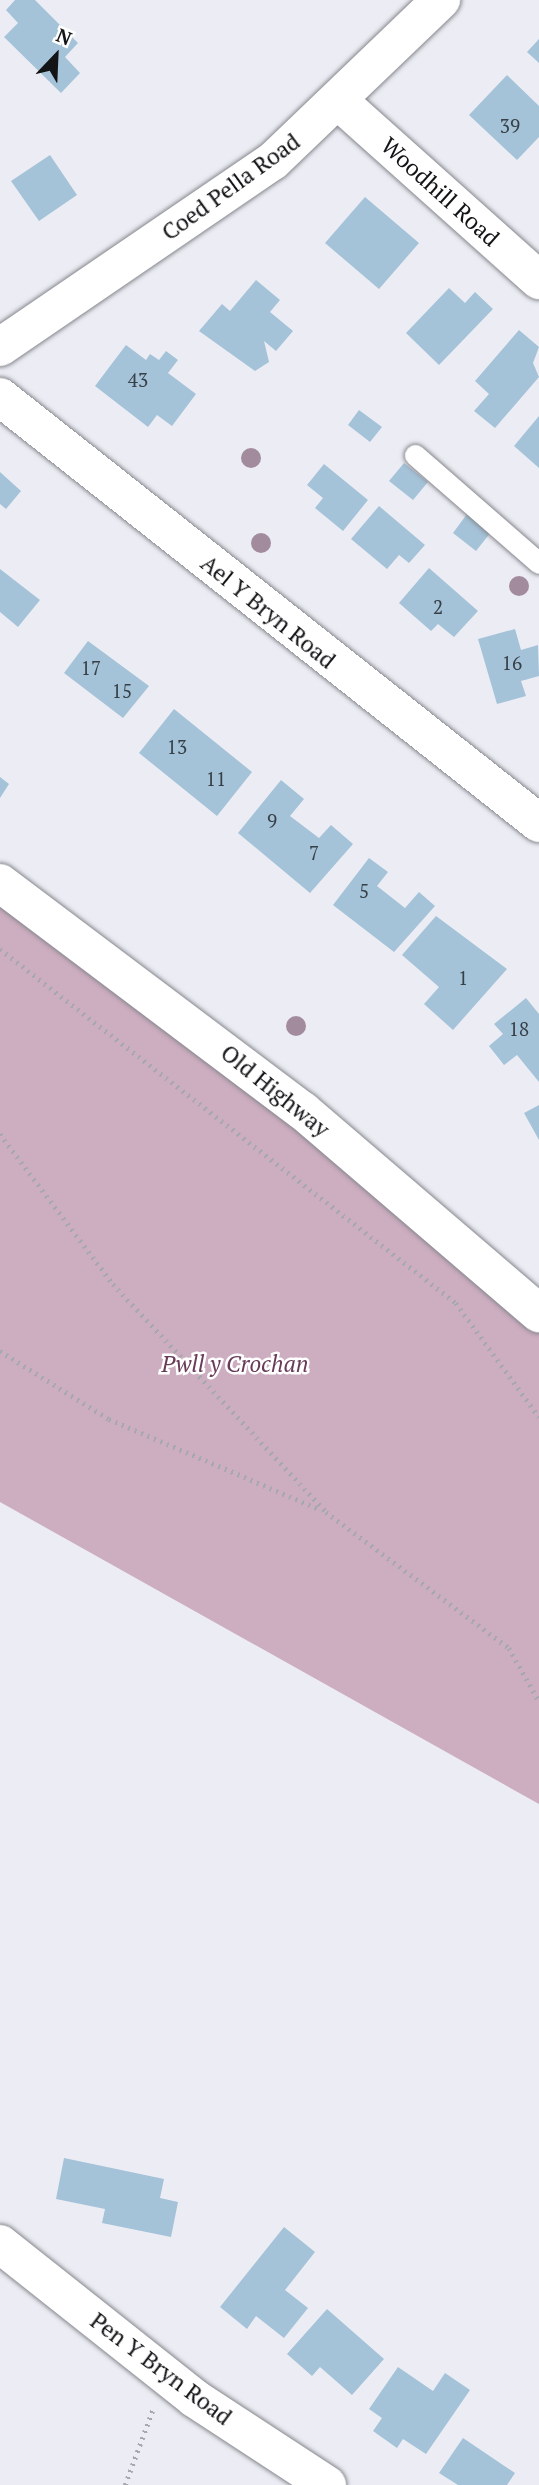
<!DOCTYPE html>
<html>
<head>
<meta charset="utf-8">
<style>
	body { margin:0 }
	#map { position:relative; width:539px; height:2485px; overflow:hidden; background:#ecedf4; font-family:"PT Serif",serif }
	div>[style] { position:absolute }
	.forest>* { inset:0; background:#cdadc0 }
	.building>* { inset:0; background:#a4c2d8 }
	.path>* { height:4.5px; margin-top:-2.25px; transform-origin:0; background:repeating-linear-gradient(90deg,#a7a8ad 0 2px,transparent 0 7px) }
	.roads { filter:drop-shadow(0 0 2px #85878d) drop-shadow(0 0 2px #85878d) }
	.lane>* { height:21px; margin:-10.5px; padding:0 10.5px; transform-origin:10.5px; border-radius:10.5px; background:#fff }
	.street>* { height:38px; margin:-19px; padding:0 19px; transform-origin:19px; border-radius:19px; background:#fff }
	.secondary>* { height:38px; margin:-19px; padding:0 19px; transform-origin:19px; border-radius:19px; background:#fff }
	.trees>* { width:20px; height:20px; margin:-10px; border-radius:50%; background:#a38b9e }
	span { translate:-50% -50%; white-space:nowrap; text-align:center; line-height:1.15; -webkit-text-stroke:5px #fff; paint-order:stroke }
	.number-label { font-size:19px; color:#374046 }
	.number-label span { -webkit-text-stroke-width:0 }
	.street-label { font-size:23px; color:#131416 }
	.park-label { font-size:23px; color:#683b58; font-style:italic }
	.north { position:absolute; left:21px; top:21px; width:70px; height:70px; -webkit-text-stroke:5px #fff; paint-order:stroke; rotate:23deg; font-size:19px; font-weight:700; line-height:28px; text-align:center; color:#131416 }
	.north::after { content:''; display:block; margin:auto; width:24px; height:32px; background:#131416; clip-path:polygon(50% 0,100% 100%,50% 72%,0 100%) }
</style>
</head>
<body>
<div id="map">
	<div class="forest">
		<div style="clip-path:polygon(0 883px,539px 1313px,539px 1804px,0 1502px)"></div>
	</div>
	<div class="building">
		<div style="clip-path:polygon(15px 0,35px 0,78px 43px,65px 57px,80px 73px,61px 93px,4px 37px,18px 23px,6px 10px)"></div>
		<div style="clip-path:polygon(539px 39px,539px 63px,527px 52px)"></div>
		<div style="clip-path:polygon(507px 75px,539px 106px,539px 137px,517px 160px,469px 115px)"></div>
		<div style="clip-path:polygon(50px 155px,77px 195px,39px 221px,11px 181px)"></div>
		<div style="clip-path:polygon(365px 197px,419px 243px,379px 289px,325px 243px)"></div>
		<div style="clip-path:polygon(256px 280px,280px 300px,270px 312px,293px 331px,276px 351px,264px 341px,269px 362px,255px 371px,199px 331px,222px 304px,230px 311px)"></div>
		<div style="clip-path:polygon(449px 288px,465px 303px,475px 292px,493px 309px,439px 365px,406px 333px)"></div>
		<div style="clip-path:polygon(519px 330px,539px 347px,533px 363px,539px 377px,495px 428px,474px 411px,489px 394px,475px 381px)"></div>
		<div style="clip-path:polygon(126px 345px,146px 360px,150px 354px,159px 360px,166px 351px,178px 360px,168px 373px,196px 394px,172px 426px,157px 415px,148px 427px,95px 386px)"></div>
		<div style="clip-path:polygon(359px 410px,382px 427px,370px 442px,348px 425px)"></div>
		<div style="clip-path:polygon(539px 416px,539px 468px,514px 446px)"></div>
		<div style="clip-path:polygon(404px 463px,428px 482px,413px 500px,389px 481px)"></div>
		<div style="clip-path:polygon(324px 464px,368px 500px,343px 531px,315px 508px,323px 498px,307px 485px)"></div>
		<div style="clip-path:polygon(0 472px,21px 491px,6px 509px,0 504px)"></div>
		<div style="clip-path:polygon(379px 506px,425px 545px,409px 563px,399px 555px,387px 569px,351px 539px)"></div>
		<div style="clip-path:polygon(467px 514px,491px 532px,476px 551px,453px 533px)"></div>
		<div style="clip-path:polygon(429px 568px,478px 611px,454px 637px,438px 624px,431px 631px,399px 603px)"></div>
		<div style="clip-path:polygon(0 569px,40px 600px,18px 627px,0 612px)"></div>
		<div style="clip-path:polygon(515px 629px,521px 650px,538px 645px,539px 676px,521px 681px,526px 696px,497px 704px,478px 639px)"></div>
		<div style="clip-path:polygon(88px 641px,149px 686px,123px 718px,64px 673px)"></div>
		<div style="clip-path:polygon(174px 709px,252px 772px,217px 816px,139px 753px)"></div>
		<div style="clip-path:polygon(0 777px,9px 784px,0 798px)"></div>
		<div style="clip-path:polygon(281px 780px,304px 799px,290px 816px,319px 838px,331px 825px,353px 844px,310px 893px,238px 833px)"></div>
		<div style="clip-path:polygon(369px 858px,388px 872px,377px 886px,405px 908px,419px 892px,435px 906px,394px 952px,333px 905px)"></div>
		<div style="clip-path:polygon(436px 916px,507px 969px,453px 1030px,424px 1004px,439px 987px,402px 955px)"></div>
		<div style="clip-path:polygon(526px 998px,539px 1014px,539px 1082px,517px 1055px,504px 1065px,489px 1046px,503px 1034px,494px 1024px)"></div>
		<div style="clip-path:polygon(539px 1105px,539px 1140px,524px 1113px)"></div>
		<div style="clip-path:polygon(64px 2158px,164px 2179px,160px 2198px,178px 2202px,171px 2237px,102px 2223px,105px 2209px,56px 2199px)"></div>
		<div style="clip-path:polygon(284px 2227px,315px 2252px,285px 2290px,308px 2308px,284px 2338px,256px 2316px,247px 2329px,220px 2307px)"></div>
		<div style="clip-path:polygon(327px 2309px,384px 2359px,352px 2395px,320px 2367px,312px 2376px,287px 2354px)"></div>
		<div style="clip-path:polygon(398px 2367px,433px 2391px,445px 2373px,470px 2390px,426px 2454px,403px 2439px,397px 2448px,373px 2431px,382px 2418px,369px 2409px)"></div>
		<div style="clip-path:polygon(463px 2438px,515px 2473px,507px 2485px,458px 2485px,439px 2473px)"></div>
	</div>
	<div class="path">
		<div style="left:0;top:949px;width:577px;rotate:37.82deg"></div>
		<div style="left:456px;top:1303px;width:141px;rotate:53.9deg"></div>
		<div style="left:0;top:1134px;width:188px;rotate:53deg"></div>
		<div style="left:113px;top:1284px;width:312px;rotate:46.9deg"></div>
		<div style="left:326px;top:1512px;width:228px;rotate:36.6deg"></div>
		<div style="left:509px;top:1648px;width:61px;rotate:60.5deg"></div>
		<div style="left:0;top:1351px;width:128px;rotate:32deg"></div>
		<div style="left:109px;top:1419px;width:231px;rotate:23.2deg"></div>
		<div style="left:125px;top:2485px;width:81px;rotate:-69.8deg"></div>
	</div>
	<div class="roads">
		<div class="lane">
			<div style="left:415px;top:455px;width:164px;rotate:41.1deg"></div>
		</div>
		<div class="street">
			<div style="left:341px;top:103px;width:266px;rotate:41.8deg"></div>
			<div style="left:0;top:347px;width:330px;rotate:-34.3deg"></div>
			<div style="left:273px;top:161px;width:233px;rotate:-43.8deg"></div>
			<div style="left:0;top:397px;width:687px;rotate:38.32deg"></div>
			<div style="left:0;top:2244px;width:248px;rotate:38.4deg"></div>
			<div style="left:194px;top:2398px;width:159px;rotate:33.2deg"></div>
		</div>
		<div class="secondary">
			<div style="left:0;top:883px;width:379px;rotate:37deg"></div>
			<div style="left:303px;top:1111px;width:311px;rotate:40.6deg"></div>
		</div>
	</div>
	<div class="trees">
		<div style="left:251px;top:458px"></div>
		<div style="left:261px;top:543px"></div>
		<div style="left:519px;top:586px"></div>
		<div style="left:296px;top:1026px"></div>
	</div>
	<div class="number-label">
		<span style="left:510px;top:126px">39</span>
		<span style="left:138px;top:380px">43</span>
		<span style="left:438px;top:607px">2</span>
		<span style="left:512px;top:663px">16</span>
		<span style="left:91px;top:668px">17</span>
		<span style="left:122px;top:691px">15</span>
		<span style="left:177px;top:747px">13</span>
		<span style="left:216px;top:779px">11</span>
		<span style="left:272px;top:821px">9</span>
		<span style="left:314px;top:853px">7</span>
		<span style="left:364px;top:891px">5</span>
		<span style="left:463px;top:978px">1</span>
		<span style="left:519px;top:1029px">18</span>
	</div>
	<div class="street-label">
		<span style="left:231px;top:187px;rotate:-36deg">Coed Pella Road</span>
		<span style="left:440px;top:192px;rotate:42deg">Woodhill Road</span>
		<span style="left:268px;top:612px;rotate:39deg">Ael Y Bryn Road</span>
		<span style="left:275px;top:1091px;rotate:39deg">Old Highway</span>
		<span style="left:161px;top:2369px;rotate:37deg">Pen Y Bryn Road</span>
	</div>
	<div class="park-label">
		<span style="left:235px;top:1364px">Pwll y Crochan</span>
	</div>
	<div class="north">N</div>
</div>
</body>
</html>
